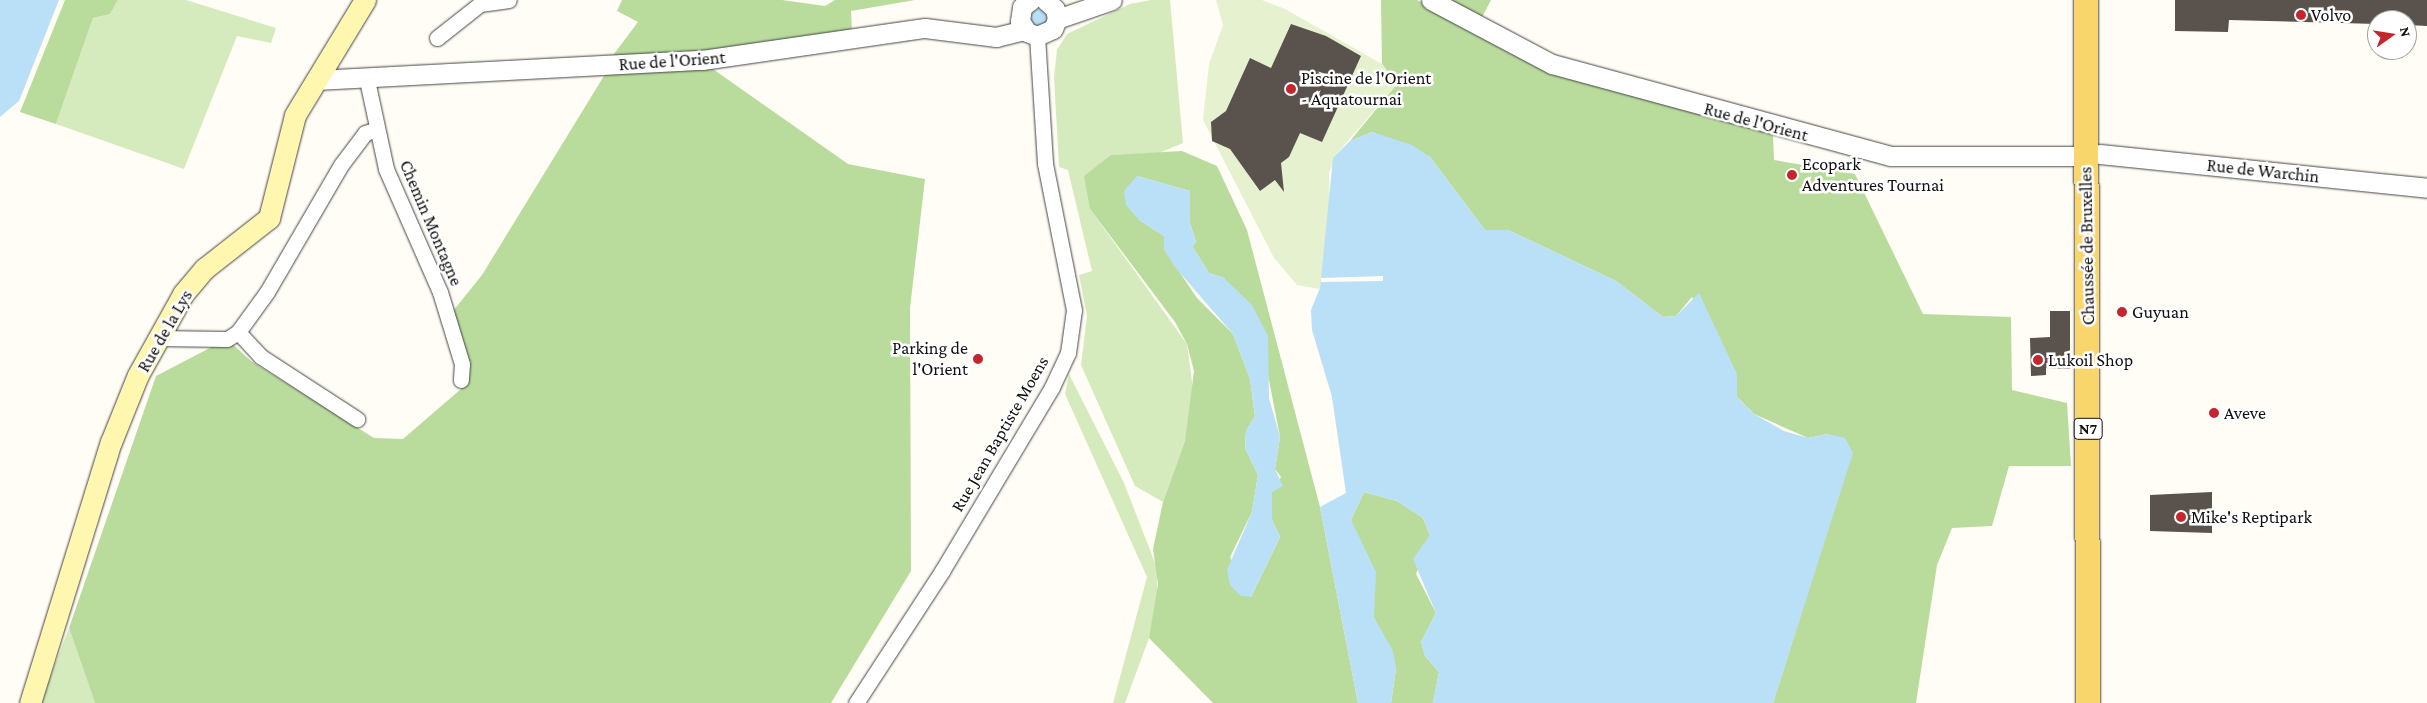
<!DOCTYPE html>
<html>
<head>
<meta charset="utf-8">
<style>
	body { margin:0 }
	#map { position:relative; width:2427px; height:703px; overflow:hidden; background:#fffdf5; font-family:"Crimson Pro",serif }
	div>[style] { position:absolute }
	.green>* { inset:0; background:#d5ebbd }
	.forest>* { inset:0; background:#b9dc9c }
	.pitch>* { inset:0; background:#e6f2cf }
	.water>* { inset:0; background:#b9e0f7 }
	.round { border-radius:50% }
	.pier>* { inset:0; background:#fffdf5 }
	.building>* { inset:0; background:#5a524d }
	.roads { filter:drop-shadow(0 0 1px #444) drop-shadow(0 0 1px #444) }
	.minor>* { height:15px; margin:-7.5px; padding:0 7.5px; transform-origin:7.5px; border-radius:7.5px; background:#fff }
	.tertiary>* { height:19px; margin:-9.5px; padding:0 9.5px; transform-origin:9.5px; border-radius:9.5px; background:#fff }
	.secondary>* { height:21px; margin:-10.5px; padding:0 10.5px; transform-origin:10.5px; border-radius:10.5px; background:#fff6b0 }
	.primary>* { height:24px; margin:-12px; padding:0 12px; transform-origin:12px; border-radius:12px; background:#f9d66b }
	.dots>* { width:14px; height:14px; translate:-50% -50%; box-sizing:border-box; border:2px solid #fff; border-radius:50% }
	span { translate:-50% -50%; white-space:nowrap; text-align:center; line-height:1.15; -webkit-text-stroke:5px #fff; paint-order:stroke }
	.shield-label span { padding:1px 4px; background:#fff; border:1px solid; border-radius:4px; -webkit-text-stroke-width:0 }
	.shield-label { font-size:16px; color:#111; font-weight:700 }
	.poi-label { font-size:18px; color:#111 }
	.left { translate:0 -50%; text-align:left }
	.right { translate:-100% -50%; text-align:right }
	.street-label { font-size:18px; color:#111 }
	.north { position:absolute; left:2367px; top:10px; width:50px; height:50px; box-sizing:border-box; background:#fff; border:1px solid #a0a0a0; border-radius:50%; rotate:77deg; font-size:14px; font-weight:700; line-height:20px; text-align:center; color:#111 }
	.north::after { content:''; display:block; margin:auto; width:18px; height:22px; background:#c4262e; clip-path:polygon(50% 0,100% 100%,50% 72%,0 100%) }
</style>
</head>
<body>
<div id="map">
	<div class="green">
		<div style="clip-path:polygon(118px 0,186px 0,276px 28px,271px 43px,237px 36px,184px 169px,56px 124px,93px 18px,110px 14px)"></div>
		<div style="clip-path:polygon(1151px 0,1170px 0,1183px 143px,1159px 153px,1111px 155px,1090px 209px,1187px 344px,1194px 397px,1185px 441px,1163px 502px,1135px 486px,1081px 365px,1087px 316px,1079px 275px,1092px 271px,1068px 170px,1059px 167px,1054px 77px,1057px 50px,1067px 34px,1130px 4px)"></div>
		<div style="clip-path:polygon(1069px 374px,1124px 483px,1157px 568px,1157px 605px,1149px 638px,1125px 703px,1113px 703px,1147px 577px,1065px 394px)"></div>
		<div style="clip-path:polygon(69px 628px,95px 703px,40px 703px)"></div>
	</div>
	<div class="forest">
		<div style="clip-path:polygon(65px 0,118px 0,110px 14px,93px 18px,56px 124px,20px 112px)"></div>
		<div style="clip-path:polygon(622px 0,782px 0,825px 6px,835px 0,915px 0,851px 11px,852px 31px,605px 66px,638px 22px,617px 11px)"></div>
		<div style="clip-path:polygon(1381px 0,1417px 0,1567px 78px,1773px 134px,1774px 160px,1855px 174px,1923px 314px,2011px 317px,2012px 390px,2067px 403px,2071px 466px,2009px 466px,1992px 526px,1952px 528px,1937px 565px,1916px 703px,1773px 703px,1852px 453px,1828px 434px,1808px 438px,1754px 414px,1736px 396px,1737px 387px,1692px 297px,1676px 316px,1663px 317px,1616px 281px,1508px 230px,1485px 230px,1430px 157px,1372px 132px,1350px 141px,1397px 84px,1382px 64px)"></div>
		<div style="clip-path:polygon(1441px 0,1491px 0,1480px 21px)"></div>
		<div style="clip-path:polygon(710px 67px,848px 164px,925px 179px,910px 308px,911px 571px,831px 703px,95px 703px,69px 628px,156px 376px,227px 339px,251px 361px,374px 438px,403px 439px,461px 389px,462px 364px,449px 316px,482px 275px,607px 71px)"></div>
		<div style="clip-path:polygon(evenodd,1182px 151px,1217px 166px,1247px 230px,1320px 507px,1358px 703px,1213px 703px,1149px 638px,1158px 584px,1153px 549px,1163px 502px,1185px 441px,1194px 371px,1187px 344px,1175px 322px,1090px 209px,1084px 176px,1111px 155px,1182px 151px,1137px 176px,1190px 191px,1190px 223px,1196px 242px,1192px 246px,1209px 273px,1224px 278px,1268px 375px,1280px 437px,1275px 469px,1281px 477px,1272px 492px,1272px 520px,1280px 537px,1251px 597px,1230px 557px,1252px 512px,1258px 475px,1245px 448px,1246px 431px,1255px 416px,1250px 379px,1233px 334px,1197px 298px,1164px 249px,1164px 236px,1139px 220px,1137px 176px)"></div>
		<div style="clip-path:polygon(1364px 492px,1397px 501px,1423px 518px,1430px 535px,1416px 574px,1436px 613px,1421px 642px,1425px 656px,1439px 672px,1433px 703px,1391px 703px,1396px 669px,1387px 641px,1376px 627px,1351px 520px)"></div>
	</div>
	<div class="pitch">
		<div style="clip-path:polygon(1216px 0,1262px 0,1285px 9px,1382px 64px,1397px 84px,1336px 155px,1329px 173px,1330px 215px,1320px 289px,1297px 285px,1274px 258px,1203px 120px,1209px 64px,1223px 25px)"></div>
	</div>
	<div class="water">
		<div style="clip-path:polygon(0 0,59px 0,19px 101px,0 117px)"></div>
		<div class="round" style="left:1030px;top:9px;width:18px;height:18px"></div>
		<div style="clip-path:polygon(1372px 132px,1412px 145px,1430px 157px,1485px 230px,1508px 230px,1616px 281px,1663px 317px,1676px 316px,1699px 293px,1737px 374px,1737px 397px,1754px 414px,1784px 431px,1808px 438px,1828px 434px,1845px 438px,1853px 453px,1773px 703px,1433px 703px,1439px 672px,1425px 656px,1421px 642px,1436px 613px,1413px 559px,1430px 535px,1423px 518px,1397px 501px,1364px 492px,1351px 520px,1376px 572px,1374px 617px,1393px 651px,1396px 669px,1391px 703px,1358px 703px,1320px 507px,1346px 493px,1332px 397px,1312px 330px,1311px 310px,1320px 288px,1333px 158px,1350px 141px)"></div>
		<div style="clip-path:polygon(1137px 176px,1190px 191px,1190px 223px,1196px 242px,1192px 246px,1209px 273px,1224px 278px,1252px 305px,1268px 336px,1269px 398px,1280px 437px,1275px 469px,1283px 486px,1272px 492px,1272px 520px,1280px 537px,1251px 597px,1241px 596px,1230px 585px,1227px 570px,1252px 512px,1258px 475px,1245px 448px,1246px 431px,1255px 416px,1250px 379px,1233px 334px,1174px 266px,1164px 249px,1164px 236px,1139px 220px,1126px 205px,1124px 191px)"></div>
	</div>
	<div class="pier">
		<div style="clip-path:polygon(1383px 276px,1383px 281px,1321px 282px,1321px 278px)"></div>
	</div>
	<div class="building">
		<div style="clip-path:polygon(2175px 0,2427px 0,2427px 26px,2407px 25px,2407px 20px,2377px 20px,2377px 24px,2229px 20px,2228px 32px,2175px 31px)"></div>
		<div style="clip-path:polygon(1291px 24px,1326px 36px,1361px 56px,1322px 142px,1300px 133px,1289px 157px,1281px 163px,1284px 192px,1275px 180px,1260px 191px,1230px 149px,1212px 141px,1211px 122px,1226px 111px,1250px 58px,1271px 68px)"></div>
		<div style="clip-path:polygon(2050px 311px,2070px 311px,2070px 369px,2046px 368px,2046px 375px,2031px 376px,2030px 338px,2050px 337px)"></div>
		<div style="clip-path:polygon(2212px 492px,2212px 533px,2150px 531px,2150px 495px)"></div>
	</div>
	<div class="roads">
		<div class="minor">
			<div style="left:437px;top:38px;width:55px;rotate:-38.3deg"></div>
			<div style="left:480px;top:4px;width:29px;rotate:-8deg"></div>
			<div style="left:367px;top:80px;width:91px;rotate:77.9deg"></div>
			<div style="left:386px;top:169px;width:134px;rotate:66.3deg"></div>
			<div style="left:440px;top:292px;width:75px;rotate:73deg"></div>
			<div style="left:462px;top:364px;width:16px;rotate:94deg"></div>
			<div style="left:238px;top:332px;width:33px;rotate:47deg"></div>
			<div style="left:260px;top:356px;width:116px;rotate:33deg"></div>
			<div style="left:158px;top:338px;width:69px;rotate:0.8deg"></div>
			<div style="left:227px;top:339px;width:13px;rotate:-32deg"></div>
			<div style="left:238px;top:332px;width:49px;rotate:-54.1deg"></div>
			<div style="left:267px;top:292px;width:147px;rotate:-59.8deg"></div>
			<div style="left:341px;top:165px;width:40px;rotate:-53deg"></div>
			<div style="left:365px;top:133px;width:10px;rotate:-17deg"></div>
			<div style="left:856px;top:703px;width:158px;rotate:-56.9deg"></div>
			<div style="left:942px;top:571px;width:214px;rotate:-59.1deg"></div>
			<div style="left:1052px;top:387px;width:38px;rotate:-65deg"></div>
			<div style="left:1068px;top:353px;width:43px;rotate:-82.1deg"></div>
			<div style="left:1074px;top:310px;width:150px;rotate:-101.2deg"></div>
			<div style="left:1045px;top:163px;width:127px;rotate:-93.6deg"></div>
		</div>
		<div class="tertiary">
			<div style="left:1031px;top:0;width:11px;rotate:142deg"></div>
			<div style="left:1022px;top:7px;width:14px;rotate:98deg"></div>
			<div style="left:1020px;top:21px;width:13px;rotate:58deg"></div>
			<div style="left:1027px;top:32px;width:11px;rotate:22deg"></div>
			<div style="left:1037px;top:36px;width:17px;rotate:-24deg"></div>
			<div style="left:1053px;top:29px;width:11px;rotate:-68deg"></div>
			<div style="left:1057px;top:19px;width:10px;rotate:-101deg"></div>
			<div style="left:1055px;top:9px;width:13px;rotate:-138deg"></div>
			<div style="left:1431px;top:0;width:137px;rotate:27.9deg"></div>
			<div style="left:1552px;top:64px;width:350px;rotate:15.2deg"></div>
			<div style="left:1890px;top:156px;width:196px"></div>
			<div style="left:1057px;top:19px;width:58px;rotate:-19.1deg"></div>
			<div style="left:316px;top:80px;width:387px;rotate:-3deg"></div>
			<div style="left:702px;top:60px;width:225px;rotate:-8.2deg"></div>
			<div style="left:925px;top:28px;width:72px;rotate:7.2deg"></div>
			<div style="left:996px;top:37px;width:30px;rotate:-14deg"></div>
			<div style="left:2100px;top:154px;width:329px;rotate:5.9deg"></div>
		</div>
		<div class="secondary">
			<div style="left:30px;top:703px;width:273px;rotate:-72.8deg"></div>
			<div style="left:111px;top:442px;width:72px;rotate:-68.1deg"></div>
			<div style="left:138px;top:375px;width:93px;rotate:-60.9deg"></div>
			<div style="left:183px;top:294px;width:33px;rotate:-50deg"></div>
			<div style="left:204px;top:269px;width:83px;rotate:-38.1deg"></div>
			<div style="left:269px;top:218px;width:106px;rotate:-75.8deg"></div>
			<div style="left:295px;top:115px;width:135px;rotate:-58.7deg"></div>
		</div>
		<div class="primary">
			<div style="left:2086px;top:0;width:703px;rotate:89.84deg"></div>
		</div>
	</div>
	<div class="dots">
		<div style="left:2301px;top:15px;background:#c4262e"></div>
		<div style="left:1291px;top:89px;background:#c4262e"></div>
		<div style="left:1792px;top:175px;background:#c4262e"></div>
		<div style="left:2122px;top:312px;background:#c4262e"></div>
		<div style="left:978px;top:359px;background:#c4262e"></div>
		<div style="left:2038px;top:360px;background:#c4262e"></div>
		<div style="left:2214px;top:413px;background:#c4262e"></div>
		<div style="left:2181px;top:517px;background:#c4262e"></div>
	</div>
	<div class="shield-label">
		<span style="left:2088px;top:429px">N7</span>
	</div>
	<div class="poi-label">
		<span class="left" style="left:2311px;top:15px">Volvo</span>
		<span class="left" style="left:1301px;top:89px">Piscine de l'Orient<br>- Aquatournai</span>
		<span class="left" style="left:1802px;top:175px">Ecopark<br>Adventures Tournai</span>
		<span class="left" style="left:2132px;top:312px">Guyuan</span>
		<span class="right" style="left:968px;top:359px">Parking de<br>l'Orient</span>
		<span class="left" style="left:2048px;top:360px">Lukoil Shop</span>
		<span class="left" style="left:2224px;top:413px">Aveve</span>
		<span class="left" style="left:2191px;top:517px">Mike's Reptipark</span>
	</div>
	<div class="street-label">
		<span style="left:672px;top:61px;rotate:-4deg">Rue de l'Orient</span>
		<span style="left:1756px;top:122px;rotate:15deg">Rue de l'Orient</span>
		<span style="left:2263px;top:171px;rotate:6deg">Rue de Warchin</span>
		<span style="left:431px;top:223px;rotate:67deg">Chemin Montagne</span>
		<span style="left:2087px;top:246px;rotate:-91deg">Chaussée de Bruxelles</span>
		<span style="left:165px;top:331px;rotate:-60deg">Rue de la Lys</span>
		<span style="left:1000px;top:434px;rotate:-60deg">Rue Jean Baptiste Moens</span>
	</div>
	<div class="north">N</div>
</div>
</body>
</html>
